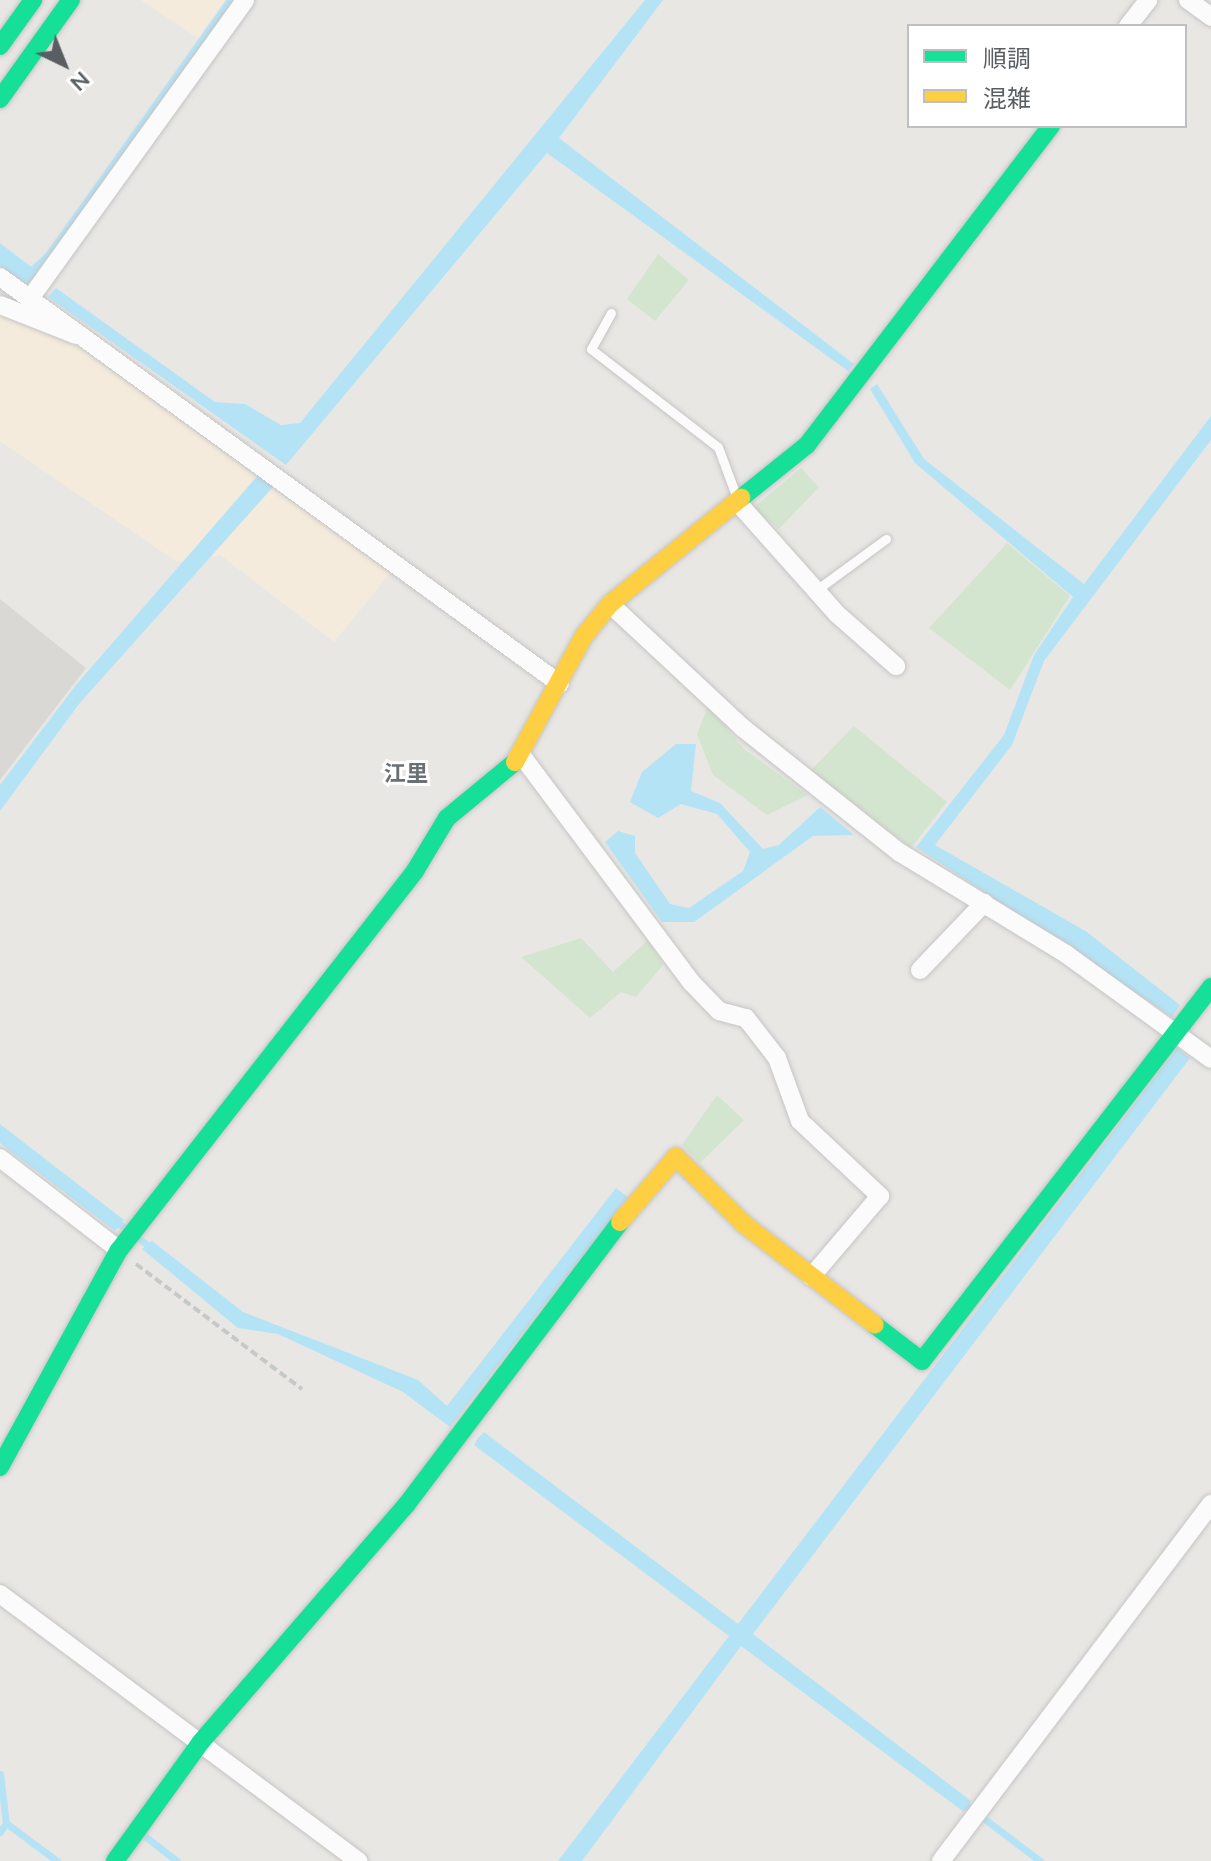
<!DOCTYPE html>
<html>
<head>
<meta charset="utf-8">
<style>
	body { margin:0 }
	#map { position:relative; width:1211px; height:1861px; overflow:hidden; background:#e9e7e4; font-family:Mulish,"Noto Sans JP",sans-serif }
	div>[style] { position:absolute }
	.commercial>* { inset:0; background:#f4ebdc }
	.industrial>* { inset:0; background:#dad8d5 }
	.green>* { inset:0; background:#d4e5cf }
	.water>* { inset:0; background:#b5e3f6 }
	.stream>* { height:7px; margin:-3.5px; padding:0 3.5px; transform-origin:3.5px; border-radius:3.5px; background:#b5e3f6 }
	.path>* { height:4px; margin-top:-2px; transform-origin:0; background:repeating-linear-gradient(90deg,#c5cac7 0 8px,transparent 0 12px) }
	.roads { filter:drop-shadow(0 0 2px #c5c5c5) drop-shadow(0 0 2px #c5c5c5) }
	.lane>* { height:9px; margin:-4.5px; padding:0 4.5px; transform-origin:4.5px; border-radius:4.5px; background:#fcfbfb }
	.street>* { height:18px; margin:-9px; padding:0 9px; transform-origin:9px; border-radius:9px; background:#fcfbfb }
	.fast>* { height:18px; margin:-9px; padding:0 9px; transform-origin:9px; border-radius:9px; background:#16e098 }
	.slow>* { height:18px; margin:-9px; padding:0 9px; transform-origin:9px; border-radius:9px; background:#ffcf43 }
	span { translate:-50% -50%; white-space:nowrap; text-align:center; line-height:1.15; -webkit-text-stroke:6px #fff; paint-order:stroke }
	.neighbourhood-label { font-size:22px; color:#6a7074; font-weight:700 }
	.legend { position:absolute; left:907px; top:24px; width:280px; height:104px; box-sizing:border-box; background:#fff; border:2px solid #bdbfc0; margin:0; padding:10px 14px; list-style:none; font-size:24px; color:#595e62 }
	.legend li { display:flex; align-items:center; gap:16px; height:40px }
	.legend b { width:40px; border:2px solid #bdbfc0 }
	.north { position:absolute; left:24px; top:24px; width:80px; height:80px; -webkit-text-stroke:6px #fff; paint-order:stroke; rotate:137deg; font-size:22px; font-weight:700; line-height:32px; text-align:center; color:#595e62 }
	.north::after { content:''; display:block; margin:auto; width:28px; height:36px; background:#595e62; clip-path:polygon(50% 0,100% 100%,50% 72%,0 100%) }
</style>
</head>
<body>
<div id="map">
	<div class="commercial">
		<div style="clip-path:polygon(141px 0,225px 0,198px 38px)"></div>
		<div style="clip-path:polygon(0 308px,82px 347px,393px 570px,334px 642px,220px 555px,177px 562px,0 441px)"></div>
	</div>
	<div class="industrial">
		<div style="clip-path:polygon(0 599px,86px 668px,0 780px)"></div>
	</div>
	<div class="green">
		<div style="clip-path:polygon(658px 254px,689px 280px,655px 321px,627px 299px)"></div>
		<div style="clip-path:polygon(801px 468px,819px 487px,779px 529px,753px 508px)"></div>
		<div style="clip-path:polygon(1007px 543px,1070px 596px,1010px 690px,929px 628px)"></div>
		<div style="clip-path:polygon(708px 706px,745px 750px,808px 795px,767px 815px,713px 775px,697px 734px)"></div>
		<div style="clip-path:polygon(854px 726px,947px 802px,911px 848px,811px 770px)"></div>
		<div style="clip-path:polygon(581px 938px,613px 972px,648px 940px,663px 965px,636px 997px,621px 992px,590px 1018px,521px 957px)"></div>
		<div style="clip-path:polygon(717px 1095px,744px 1120px,700px 1163px,682px 1145px)"></div>
	</div>
	<div class="water">
		<div style="clip-path:polygon(645px 0,663px 0,559px 138px,854px 364px,848px 371px,547px 153px,286px 465px,48px 297px,56px 288px,215px 402px,245px 404px,281px 425px,300px 423px)"></div>
		<div style="clip-path:polygon(0 243px,39px 273px,29px 285px,0 266px)"></div>
		<div style="clip-path:polygon(877px 384px,924px 459px,1084px 584px,1211px 416px,1211px 440px,1044px 661px,1012px 745px,935px 845px,1087px 932px,1180px 1005px,1172px 1017px,916px 847px,1004px 735px,1034px 655px,1073px 597px,915px 463px,870px 389px)"></div>
		<div style="clip-path:polygon(259px 474px,273px 487px,79px 704px,0 811px,0 785px,76px 685px)"></div>
		<div style="clip-path:polygon(676px 744px,696px 744px,691px 791px,720px 803px,763px 849px,779px 845px,820px 807px,854px 835px,813px 836px,694px 922px,662px 922px,605px 842px,618px 831px,635px 836px,635px 853px,670px 904px,689px 908px,743px 871px,750px 852px,717px 814px,681px 804px,658px 818px,630px 802px,642px 772px)"></div>
		<div style="clip-path:polygon(1177px 1048px,1190px 1058px,753px 1634px,971px 1801px,964px 1812px,741px 1646px,582px 1861px,558px 1861px,729px 1636px,474px 1445px,478px 1438px,484px 1432px,738px 1624px)"></div>
		<div style="clip-path:polygon(0 1124px,124px 1220px,115px 1231px,0 1143px)"></div>
		<div style="clip-path:polygon(616px 1188px,628px 1197px,450px 1427px,403px 1392px,278px 1334px,238px 1328px,142px 1249px,152px 1241px,243px 1312px,418px 1380px,447px 1406px)"></div>
	</div>
	<div class="stream">
		<div style="left:27px;top:274px;width:28px;rotate:-42deg"></div>
		<div style="left:48px;top:255px;width:313px;rotate:-54.5deg"></div>
		<div style="left:113px;top:1219px;width:51px;rotate:37.1deg"></div>
		<div style="left:0;top:1774px;width:49px;rotate:83deg"></div>
		<div style="left:6px;top:1823px;width:11px;rotate:124deg"></div>
		<div style="left:962px;top:1802px;width:98px;rotate:37.1deg"></div>
		<div style="left:6px;top:1823px;width:64px;rotate:36.7deg"></div>
		<div style="left:146px;top:1837px;width:39px;rotate:38deg"></div>
	</div>
	<div class="path">
		<div style="left:136px;top:1264px;width:208px;rotate:37deg"></div>
	</div>
	<div class="roads">
		<div class="lane">
			<div style="left:611px;top:313px;width:41px;rotate:119.1deg"></div>
			<div style="left:591px;top:349px;width:160px;rotate:37.7deg"></div>
			<div style="left:718px;top:447px;width:54px;rotate:69.6deg"></div>
			<div style="left:819px;top:588px;width:83px;rotate:-36.2deg"></div>
		</div>
		<div class="street">
			<div style="left:1188px;top:0;width:29px;rotate:36deg"></div>
			<div style="left:1128px;top:26px;width:33px;rotate:-52deg"></div>
			<div style="left:0;top:277px;width:692px;rotate:36.01deg"></div>
			<div style="left:31px;top:297px;width:366px;rotate:-54.2deg"></div>
			<div style="left:0;top:305px;width:82px;rotate:21.5deg"></div>
			<div style="left:739px;top:504px;width:147px;rotate:48.3deg"></div>
			<div style="left:837px;top:614px;width:79px;rotate:41.4deg"></div>
			<div style="left:610px;top:604px;width:182px;rotate:43deg"></div>
			<div style="left:743px;top:728px;width:199px;rotate:38.5deg"></div>
			<div style="left:899px;top:852px;width:196px;rotate:31.4deg"></div>
			<div style="left:1066px;top:954px;width:179px;rotate:35.9deg"></div>
			<div style="left:522px;top:756px;width:282px;rotate:53.2deg"></div>
			<div style="left:691px;top:982px;width:40px;rotate:46deg"></div>
			<div style="left:719px;top:1011px;width:28px;rotate:15deg"></div>
			<div style="left:746px;top:1018px;width:51px;rotate:52.2deg"></div>
			<div style="left:777px;top:1058px;width:67px;rotate:69.9deg"></div>
			<div style="left:800px;top:1121px;width:110px;rotate:43.2deg"></div>
			<div style="left:880px;top:1196px;width:106px;rotate:130.4deg"></div>
			<div style="left:920px;top:970px;width:93px;rotate:-46.3deg"></div>
			<div style="left:0;top:1158px;width:150px;rotate:37.7deg"></div>
			<div style="left:0;top:1594px;width:447px;rotate:36.7deg"></div>
			<div style="left:941px;top:1861px;width:448px;rotate:-52.9deg"></div>
		</div>
		<div class="fast">
			<div style="left:0;top:46px;width:57px;rotate:-54.3deg"></div>
			<div style="left:0;top:99px;width:122px;rotate:-54.4deg"></div>
			<div style="left:741px;top:498px;width:85px;rotate:-38.8deg"></div>
			<div style="left:807px;top:445px;width:402px;rotate:-52.6deg"></div>
			<div style="left:875px;top:1325px;width:59px;rotate:37.5deg"></div>
			<div style="left:922px;top:1361px;width:473px;rotate:-52.3deg"></div>
			<div style="left:0;top:1467px;width:247px;rotate:-61.3deg"></div>
			<div style="left:119px;top:1250px;width:481px;rotate:-52deg"></div>
			<div style="left:415px;top:871px;width:62px;rotate:-58.9deg"></div>
			<div style="left:447px;top:818px;width:88px;rotate:-39.5deg"></div>
			<div style="left:115px;top:1861px;width:145px;rotate:-54.2deg"></div>
			<div style="left:200px;top:1743px;width:316px;rotate:-49.1deg"></div>
			<div style="left:407px;top:1504px;width:353px;rotate:-52.9deg"></div>
		</div>
		<div class="slow">
			<div style="left:515px;top:762px;width:144px;rotate:-61.3deg"></div>
			<div style="left:584px;top:636px;width:41px;rotate:-50.9deg"></div>
			<div style="left:610px;top:604px;width:169px;rotate:-39deg"></div>
			<div style="left:620px;top:1222px;width:86px;rotate:-49.3deg"></div>
			<div style="left:676px;top:1157px;width:95px;rotate:44.6deg"></div>
			<div style="left:744px;top:1224px;width:165px;rotate:37.6deg"></div>
		</div>
	</div>
	<div class="neighbourhood-label">
		<span style="left:406px;top:774px">江里</span>
	</div>
	<ul class="legend">
	<li><b style="height:10px;background:#16e098"></b>順調</li>
	<li><b style="height:10px;background:#ffcf43"></b>混雑</li>
	</ul>
	<div class="north">N</div>
</div>
</body>
</html>
